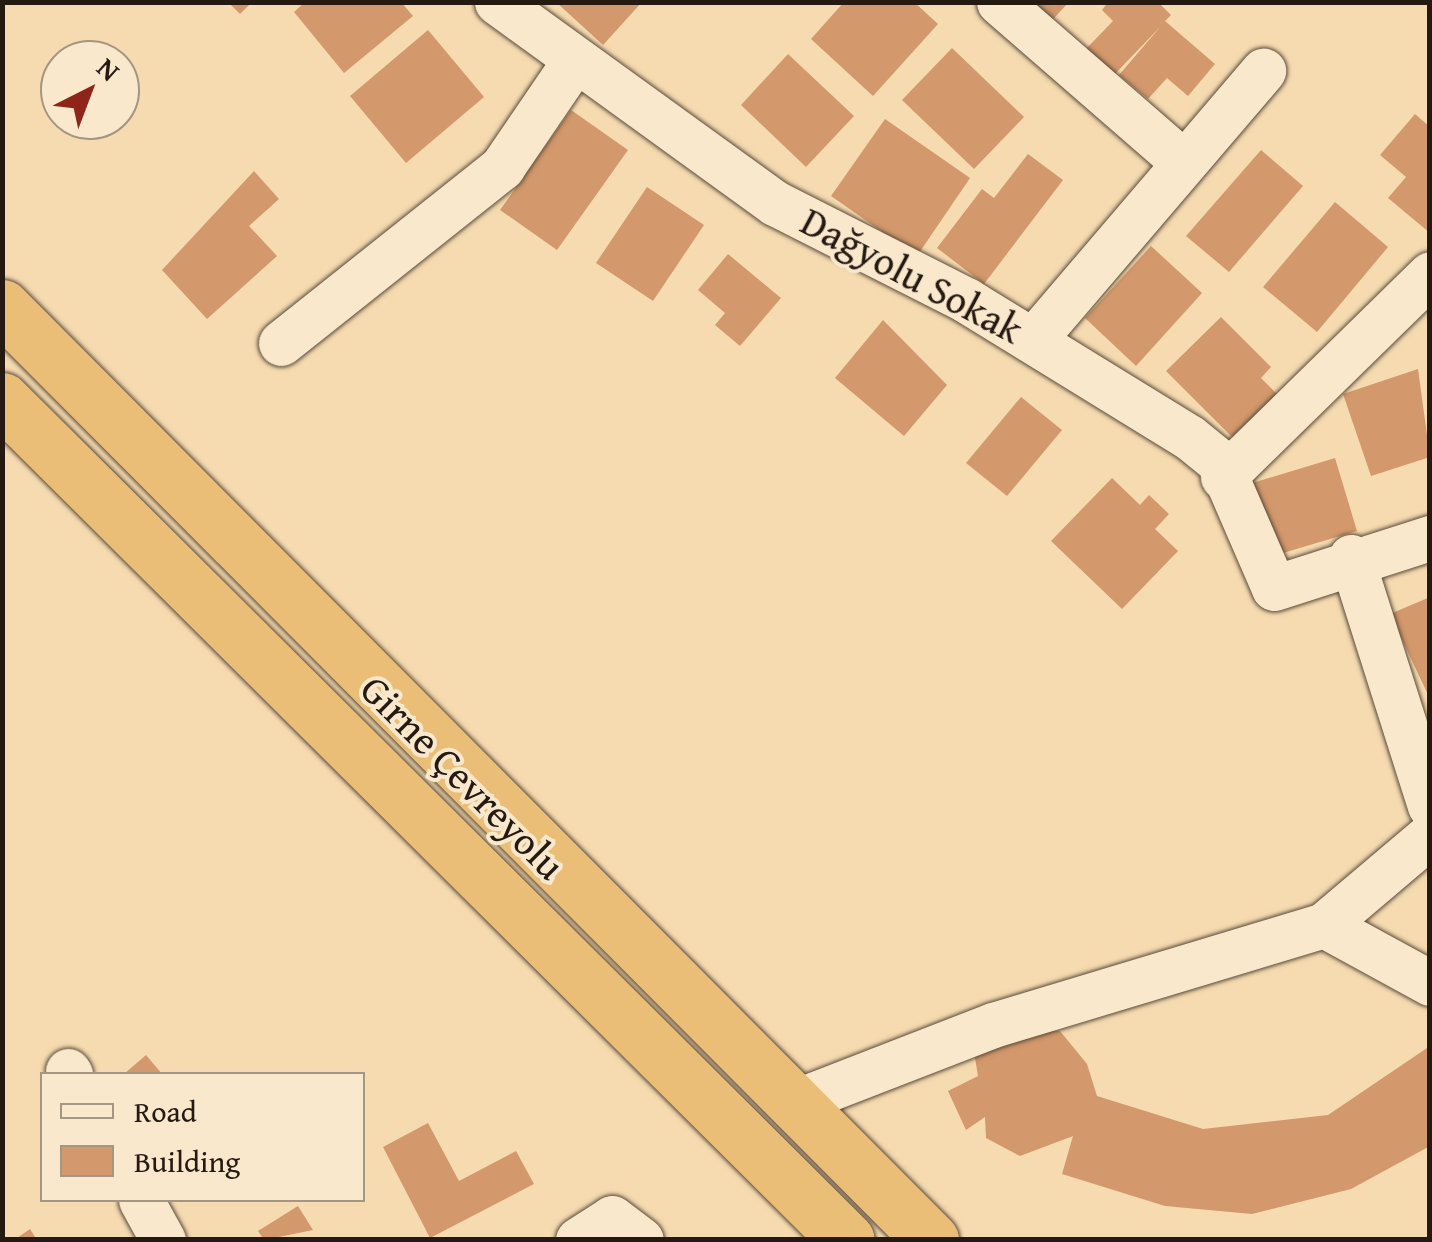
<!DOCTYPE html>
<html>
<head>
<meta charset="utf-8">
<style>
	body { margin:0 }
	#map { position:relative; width:1432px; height:1242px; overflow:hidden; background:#f6dbb0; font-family:"Gentium Book Plus",serif }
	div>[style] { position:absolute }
	.building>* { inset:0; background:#d3986b }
	.roads { filter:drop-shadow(0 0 2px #594a3a) drop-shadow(0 0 2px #594a3a) }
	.minor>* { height:45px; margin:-22.5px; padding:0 22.5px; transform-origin:22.5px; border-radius:22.5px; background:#f9e8cc }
	.highway>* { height:55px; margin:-27.5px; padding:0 27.5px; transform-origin:27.5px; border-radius:27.5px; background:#ebbe78 }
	span { translate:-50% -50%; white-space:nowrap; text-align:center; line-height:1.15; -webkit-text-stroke:8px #f9e8cc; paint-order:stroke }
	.street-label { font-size:40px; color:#251a12 }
	.frame { position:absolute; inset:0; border:5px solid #251a12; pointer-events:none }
	.legend { position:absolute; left:40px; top:1072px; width:325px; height:130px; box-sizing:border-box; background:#f9e8cc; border:2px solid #a49682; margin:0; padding:12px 18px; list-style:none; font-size:30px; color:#251a12 }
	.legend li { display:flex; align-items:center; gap:20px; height:50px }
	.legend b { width:50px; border:2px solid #a49682 }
	.north { position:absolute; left:40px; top:40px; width:100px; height:100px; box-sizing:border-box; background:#f9e8cc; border:2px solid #a49682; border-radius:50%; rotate:42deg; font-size:28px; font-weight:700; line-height:40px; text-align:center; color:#251a12 }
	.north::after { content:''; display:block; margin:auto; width:35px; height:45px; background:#8f2418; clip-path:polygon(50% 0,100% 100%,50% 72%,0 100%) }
</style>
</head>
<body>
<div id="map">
	<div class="building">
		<div style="clip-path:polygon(228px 2px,252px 2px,240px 14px)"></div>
		<div style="clip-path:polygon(305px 2px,401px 2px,413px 16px,344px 73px,294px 12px)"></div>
		<div style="clip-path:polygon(556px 2px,642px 2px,603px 45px)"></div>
		<div style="clip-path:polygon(844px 2px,914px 2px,938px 24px,873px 96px,811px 39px)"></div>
		<div style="clip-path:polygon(1014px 2px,1069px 2px,1043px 30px)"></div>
		<div style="clip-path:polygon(1108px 2px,1158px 2px,1171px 15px,1165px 21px,1215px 64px,1188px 96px,1167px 78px,1148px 99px,1119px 75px,1161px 26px,1113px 76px,1085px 50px,1113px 21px,1102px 10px)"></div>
		<div style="clip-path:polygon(428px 30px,484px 97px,406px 163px,350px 96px)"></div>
		<div style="clip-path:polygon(952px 48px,1024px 117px,974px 169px,902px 100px)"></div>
		<div style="clip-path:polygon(788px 54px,854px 116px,806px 167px,741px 105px)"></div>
		<div style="clip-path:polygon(571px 110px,628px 150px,557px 250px,500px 210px)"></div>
		<div style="clip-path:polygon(1415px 114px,1430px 127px,1430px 233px,1388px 198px,1406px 177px,1380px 155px)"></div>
		<div style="clip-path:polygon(885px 119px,970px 178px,917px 256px,831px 196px)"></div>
		<div style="clip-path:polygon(1261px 150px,1303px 186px,1229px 272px,1186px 236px)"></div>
		<div style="clip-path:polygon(1028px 154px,1063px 180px,984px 284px,937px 248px,982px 189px,994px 198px)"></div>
		<div style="clip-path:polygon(254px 171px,279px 199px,249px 226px,277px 256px,207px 319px,162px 270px)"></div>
		<div style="clip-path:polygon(647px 187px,704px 225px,653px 301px,596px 263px)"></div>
		<div style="clip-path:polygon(1335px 202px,1388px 247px,1317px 332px,1263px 287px)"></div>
		<div style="clip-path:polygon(1151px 246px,1202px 293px,1136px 366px,1085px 318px)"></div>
		<div style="clip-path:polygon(728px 254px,781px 298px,740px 346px,715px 325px,725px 313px,698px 290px)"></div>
		<div style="clip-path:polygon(1221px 317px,1271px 367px,1261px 378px,1284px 401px,1240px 445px,1166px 371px)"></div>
		<div style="clip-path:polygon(883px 320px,947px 385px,904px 436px,835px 378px)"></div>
		<div style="clip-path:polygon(1418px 369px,1430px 457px,1371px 476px,1343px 394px)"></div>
		<div style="clip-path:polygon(1021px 397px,1062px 430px,1007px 496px,966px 463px)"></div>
		<div style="clip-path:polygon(1335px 458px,1357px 531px,1283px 553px,1249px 484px)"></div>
		<div style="clip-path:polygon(1112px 478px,1140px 505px,1149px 495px,1169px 514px,1155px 529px,1178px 551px,1122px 609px,1051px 541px)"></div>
		<div style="clip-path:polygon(1430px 597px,1430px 699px,1390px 614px)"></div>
		<div style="clip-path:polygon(1009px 1030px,1060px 1031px,1087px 1064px,1097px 1096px,1203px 1129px,1328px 1115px,1430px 1046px,1430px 1146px,1351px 1189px,1252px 1214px,1165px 1206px,1062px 1174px,1073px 1136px,1020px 1156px,986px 1138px,985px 1117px,966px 1130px,948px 1091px,978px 1076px,972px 1040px)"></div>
		<div style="clip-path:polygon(146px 1055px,162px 1074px,124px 1074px)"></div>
		<div style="clip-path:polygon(428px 1123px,459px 1181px,516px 1151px,534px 1184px,430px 1238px,383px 1147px)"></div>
		<div style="clip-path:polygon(298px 1206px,313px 1230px,264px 1240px,258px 1231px)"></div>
		<div style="clip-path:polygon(30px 1229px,37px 1240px,14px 1240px)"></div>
	</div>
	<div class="roads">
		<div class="minor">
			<div style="left:497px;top:2px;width:343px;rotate:35.9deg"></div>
			<div style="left:775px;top:203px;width:214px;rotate:26.9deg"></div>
			<div style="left:966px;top:300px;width:262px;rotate:31.6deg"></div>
			<div style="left:1189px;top:437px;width:38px;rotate:39deg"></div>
			<div style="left:1219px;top:461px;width:138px;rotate:66.6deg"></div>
			<div style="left:1274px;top:588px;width:164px;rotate:-17.8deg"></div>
			<div style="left:999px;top:2px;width:242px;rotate:41deg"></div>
			<div style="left:1034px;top:339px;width:353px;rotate:-49.5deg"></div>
			<div style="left:281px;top:343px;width:283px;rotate:-38.5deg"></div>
			<div style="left:502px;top:167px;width:126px;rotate:-55.7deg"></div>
			<div style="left:1223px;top:477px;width:290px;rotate:-44.4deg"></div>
			<div style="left:1351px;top:557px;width:261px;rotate:72.4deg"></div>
			<div style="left:1324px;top:925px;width:139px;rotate:-40.3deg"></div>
			<div style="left:68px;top:1071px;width:4px;rotate:56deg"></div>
			<div style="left:792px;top:1103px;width:216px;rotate:-21.2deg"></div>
			<div style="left:993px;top:1025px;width:346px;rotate:-16.8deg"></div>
			<div style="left:1324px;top:925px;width:121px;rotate:28.7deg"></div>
			<div style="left:141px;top:1200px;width:46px;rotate:61.2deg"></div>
			<div style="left:578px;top:1240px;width:40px;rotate:-32.9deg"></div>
			<div style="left:612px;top:1218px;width:36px;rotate:37deg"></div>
		</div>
		<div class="highway">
			<div style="left:2px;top:307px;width:1317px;rotate:45.12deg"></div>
			<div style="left:2px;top:400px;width:1191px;rotate:44.83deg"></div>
		</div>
	</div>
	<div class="street-label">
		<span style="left:912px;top:275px;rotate:28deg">Dağyolu Sokak</span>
		<span style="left:463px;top:777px;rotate:45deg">Girne Çevreyolu</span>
	</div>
	<div class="frame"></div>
	<ul class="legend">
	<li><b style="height:12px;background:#f9e8cc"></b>Road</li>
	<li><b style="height:28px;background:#d3986b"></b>Building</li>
	</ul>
	<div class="north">N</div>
</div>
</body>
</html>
